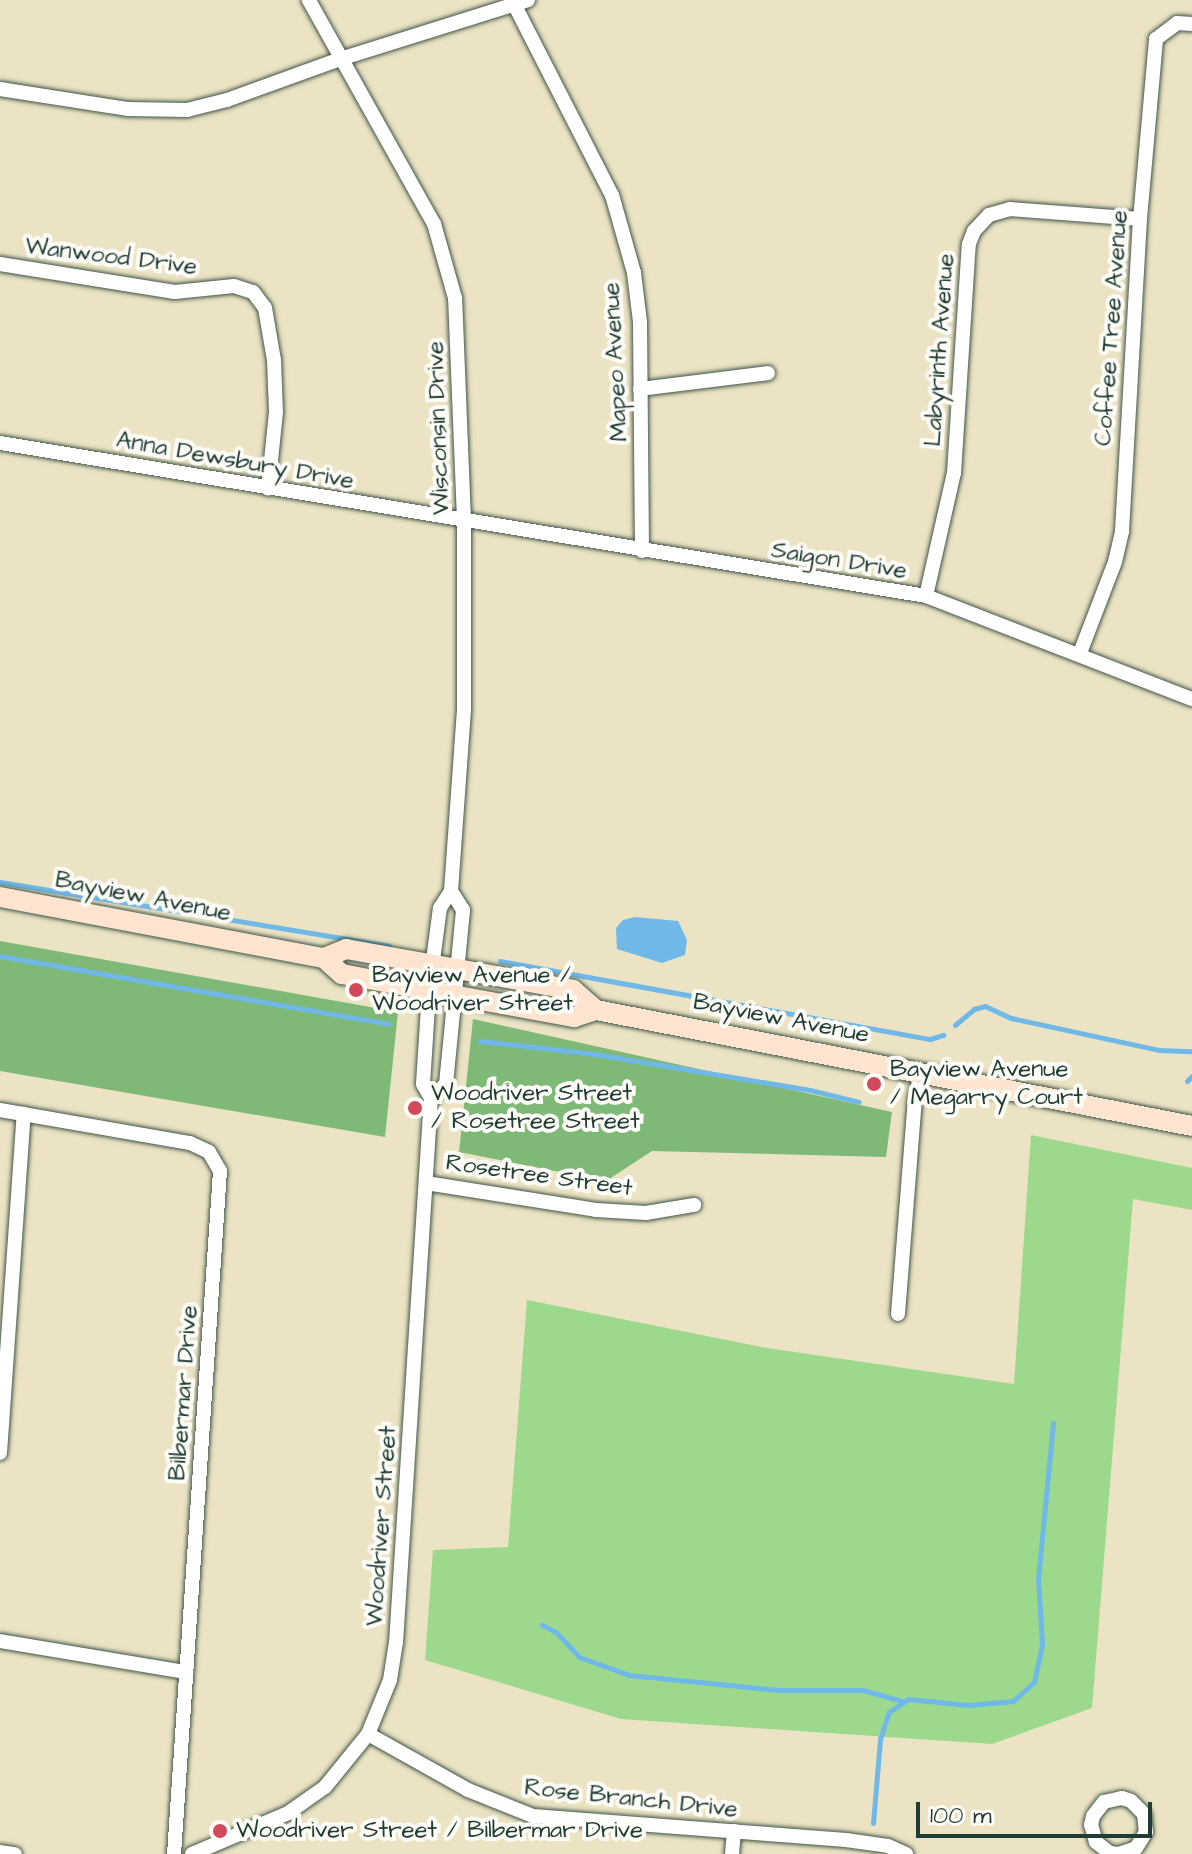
<!DOCTYPE html>
<html>
<head>
<meta charset="utf-8">
<style>
	body { margin:0 }
	#map { position:relative; width:1192px; height:1854px; overflow:hidden; background:#ebe3c3; font-family:"Architects Daughter",sans-serif }
	div>[style] { position:absolute }
	.green>* { inset:0; background:#9dd98d }
	.forest>* { inset:0; background:#7eb978 }
	.water>* { inset:0; background:#70b8e8 }
	.stream>* { height:5px; margin:-2.5px; padding:0 2.5px; transform-origin:2.5px; border-radius:2.5px; background:#70b8e8 }
	.roads { filter:drop-shadow(0 0 2px #3e5649) drop-shadow(0 0 2px #3e5649) }
	.street>* { height:14px; margin:-7px; padding:0 7px; transform-origin:7px; border-radius:7px; background:#fff }
	.secondary>* { height:20px; margin:-10px; padding:0 10px; transform-origin:10px; border-radius:10px; background:#fde4d0 }
	.dots>* { width:22px; height:22px; translate:-50% -50%; box-sizing:border-box; border:4px solid #fdfcf7; border-radius:50% }
	span { translate:-50% -50%; white-space:nowrap; text-align:center; line-height:1.15; -webkit-text-stroke:8px #fdfcf7; paint-order:stroke }
	.street-label { font-size:24px; color:#1f3d34 }
	.poi-label { font-size:24px; color:#1f3d34 }
	.left { translate:0 -50%; text-align:left }
	.scale { position:absolute; left:916px; top:1802px; width:236px; height:36px; box-sizing:border-box; border:4px solid #1f3d34; border-top:0; padding-left:10px; font-size:24px; line-height:28px; white-space:nowrap; color:#1f3d34; -webkit-text-stroke:6px #fdfcf7; paint-order:stroke }
</style>
</head>
<body>
<div id="map">
	<div class="green">
		<div style="clip-path:polygon(1031px 1135px,1192px 1168px,1192px 1210px,1133px 1199px,1092px 1708px,992px 1744px,621px 1719px,425px 1660px,433px 1550px,508px 1547px,527px 1300px,767px 1348px,1014px 1384px)"></div>
	</div>
	<div class="forest">
		<div style="clip-path:polygon(0 941px,398px 1012px,385px 1137px,0 1071px)"></div>
		<div style="clip-path:polygon(473px 1019px,892px 1112px,886px 1157px,652px 1151px,606px 1181px,459px 1152px)"></div>
	</div>
	<div class="water">
		<div style="clip-path:polygon(635px 917px,678px 921px,687px 940px,685px 955px,662px 963px,617px 949px,616px 928px,623px 920px)"></div>
	</div>
	<div class="stream">
		<div style="left:0;top:882px;width:394px;rotate:9.3deg"></div>
		<div style="left:0;top:956px;width:395px;rotate:9.9deg"></div>
		<div style="left:500px;top:961px;width:437px;rotate:10.3deg"></div>
		<div style="left:930px;top:1039px;width:14px;rotate:-17deg"></div>
		<div style="left:955px;top:1025px;width:25px;rotate:-40deg"></div>
		<div style="left:974px;top:1009px;width:11px;rotate:-15deg"></div>
		<div style="left:985px;top:1006px;width:29px;rotate:25deg"></div>
		<div style="left:1011px;top:1018px;width:151px;rotate:12.2deg"></div>
		<div style="left:1159px;top:1050px;width:33px;rotate:2deg"></div>
		<div style="left:480px;top:1041px;width:116px;rotate:6.4deg"></div>
		<div style="left:595px;top:1054px;width:218px;rotate:9.5deg"></div>
		<div style="left:810px;top:1090px;width:50px;rotate:13.8deg"></div>
		<div style="left:1187px;top:1081px;width:7px;rotate:-45deg"></div>
		<div style="left:542px;top:1625px;width:16px;rotate:27deg"></div>
		<div style="left:556px;top:1632px;width:34px;rotate:47deg"></div>
		<div style="left:579px;top:1657px;width:53px;rotate:19.8deg"></div>
		<div style="left:629px;top:1675px;width:150px;rotate:5.7deg"></div>
		<div style="left:778px;top:1690px;width:85px"></div>
		<div style="left:863px;top:1690px;width:41px;rotate:15.8deg"></div>
		<div style="left:873px;top:1823px;width:84px;rotate:-85.2deg"></div>
		<div style="left:880px;top:1739px;width:28px;rotate:-72deg"></div>
		<div style="left:889px;top:1712px;width:23px;rotate:-34deg"></div>
		<div style="left:908px;top:1699px;width:61px;rotate:5.6deg"></div>
		<div style="left:969px;top:1705px;width:44px;rotate:-5.2deg"></div>
		<div style="left:1013px;top:1701px;width:28px;rotate:-42deg"></div>
		<div style="left:1034px;top:1682px;width:39px;rotate:-78deg"></div>
		<div style="left:1042px;top:1644px;width:65px;rotate:-93.5deg"></div>
		<div style="left:1038px;top:1579px;width:157px;rotate:-84.5deg"></div>
	</div>
	<div class="roads">
		<div class="street">
			<div style="left:512px;top:0;width:219px;rotate:62.9deg"></div>
			<div style="left:612px;top:195px;width:81px;rotate:74.2deg"></div>
			<div style="left:634px;top:273px;width:49px;rotate:83deg"></div>
			<div style="left:640px;top:322px;width:229px;rotate:89.5deg"></div>
			<div style="left:0;top:89px;width:130px;rotate:8.9deg"></div>
			<div style="left:128px;top:109px;width:59px;rotate:1deg"></div>
			<div style="left:187px;top:110px;width:41px;rotate:-14deg"></div>
			<div style="left:227px;top:100px;width:120px;rotate:-19.9deg"></div>
			<div style="left:340px;top:59px;width:197px;rotate:-17.4deg"></div>
			<div style="left:0;top:264px;width:177px;rotate:9.1deg"></div>
			<div style="left:175px;top:292px;width:59px;rotate:-5.8deg"></div>
			<div style="left:234px;top:286px;width:20px;rotate:18deg"></div>
			<div style="left:253px;top:292px;width:20px;rotate:53deg"></div>
			<div style="left:265px;top:308px;width:53px;rotate:80.2deg"></div>
			<div style="left:274px;top:360px;width:52px;rotate:87.8deg"></div>
			<div style="left:276px;top:412px;width:77px;rotate:95.9deg"></div>
			<div style="left:640px;top:389px;width:129px;rotate:-7.1deg"></div>
			<div style="left:0;top:443px;width:939px;rotate:9.38deg"></div>
			<div style="left:926px;top:596px;width:285px;rotate:21.2deg"></div>
			<div style="left:926px;top:596px;width:126px;rotate:-77.2deg"></div>
			<div style="left:954px;top:473px;width:229px;rotate:-86.3deg"></div>
			<div style="left:969px;top:244px;width:14px;rotate:-69deg"></div>
			<div style="left:974px;top:231px;width:22px;rotate:-47deg"></div>
			<div style="left:989px;top:215px;width:22px;rotate:-16deg"></div>
			<div style="left:1010px;top:209px;width:130px;rotate:4.4deg"></div>
			<div style="left:1080px;top:653px;width:97px;rotate:-69deg"></div>
			<div style="left:1115px;top:562px;width:32px;rotate:-77deg"></div>
			<div style="left:1122px;top:531px;width:313px;rotate:-86.7deg"></div>
			<div style="left:1140px;top:219px;width:181px;rotate:-84.9deg"></div>
			<div style="left:1156px;top:39px;width:26px;rotate:-37deg"></div>
			<div style="left:1177px;top:23px;width:15px;rotate:4deg"></div>
			<div style="left:431px;top:1098px;width:21px;rotate:-43deg"></div>
			<div style="left:446px;top:1084px;width:175px;rotate:-84.4deg"></div>
			<div style="left:463px;top:910px;width:22px;rotate:-122deg"></div>
			<div style="left:0;top:1110px;width:193px;rotate:9.9deg"></div>
			<div style="left:190px;top:1143px;width:21px;rotate:25deg"></div>
			<div style="left:209px;top:1152px;width:22px;rotate:60deg"></div>
			<div style="left:220px;top:1171px;width:685px;rotate:93.85deg"></div>
			<div style="left:426px;top:1183px;width:172px;rotate:9deg"></div>
			<div style="left:596px;top:1210px;width:50px;rotate:3.4deg"></div>
			<div style="left:646px;top:1213px;width:49px;rotate:-9.5deg"></div>
			<div style="left:898px;top:1314px;width:216px;rotate:-85.5deg"></div>
			<div style="left:915px;top:1099px;width:27px;rotate:-77deg"></div>
			<div style="left:0;top:1453px;width:340px;rotate:-86deg"></div>
			<div style="left:0;top:1641px;width:189px;rotate:9.5deg"></div>
			<div style="left:368px;top:1734px;width:115px;rotate:29.2deg"></div>
			<div style="left:468px;top:1790px;width:70px;rotate:21.8deg"></div>
			<div style="left:533px;top:1816px;width:314px;rotate:4.4deg"></div>
			<div style="left:846px;top:1840px;width:42px;rotate:8.1deg"></div>
			<div style="left:888px;top:1846px;width:20px;rotate:24deg"></div>
			<div style="left:0;top:1852px;width:15px;rotate:8deg"></div>
			<div style="left:192px;top:1854px;width:104px;rotate:-23.1deg"></div>
			<div style="left:288px;top:1813px;width:45px;rotate:-35.1deg"></div>
			<div style="left:325px;top:1787px;width:68px;rotate:-50.9deg"></div>
			<div style="left:368px;top:1734px;width:58px;rotate:-67.8deg"></div>
			<div style="left:390px;top:1680px;width:37px;rotate:-81deg"></div>
			<div style="left:396px;top:1643px;width:546px;rotate:-86.33deg"></div>
			<div style="left:431px;top:1098px;width:16px;rotate:-120deg"></div>
			<div style="left:423px;top:1084px;width:93px;rotate:-86.3deg"></div>
			<div style="left:429px;top:991px;width:84px;rotate:-82.5deg"></div>
			<div style="left:440px;top:908px;width:20px;rotate:-57deg"></div>
			<div style="left:451px;top:891px;width:183px;rotate:-85.9deg"></div>
			<div style="left:464px;top:708px;width:188px;rotate:-90deg"></div>
			<div style="left:464px;top:520px;width:222px;rotate:-92.3deg"></div>
			<div style="left:455px;top:298px;width:77px;rotate:-105.8deg"></div>
			<div style="left:434px;top:224px;width:257px;rotate:-119.2deg"></div>
			<div style="left:732px;top:1854px;width:23px;rotate:-85deg"></div>
			<div style="left:1118px;top:1854px;width:8px;rotate:-173deg"></div>
			<div style="left:1110px;top:1853px;width:18px;rotate:-142deg"></div>
			<div style="left:1096px;top:1842px;width:18px;rotate:-106deg"></div>
			<div style="left:1091px;top:1825px;width:9px;rotate:-77deg"></div>
			<div style="left:1093px;top:1816px;width:18px;rotate:-52deg"></div>
			<div style="left:1104px;top:1802px;width:18px;rotate:-13deg"></div>
			<div style="left:1122px;top:1798px;width:9px;rotate:18deg"></div>
			<div style="left:1131px;top:1801px;width:18px;rotate:45deg"></div>
			<div style="left:1144px;top:1814px;width:18px;rotate:84deg"></div>
			<div style="left:1146px;top:1832px;width:19px;rotate:122deg"></div>
			<div style="left:1136px;top:1848px;width:18px;rotate:161deg"></div>
		</div>
		<div class="secondary">
			<div style="left:0;top:897px;width:330px;rotate:10.7deg"></div>
			<div style="left:324px;top:958px;width:24px;rotate:42deg"></div>
			<div style="left:342px;top:974px;width:140px;rotate:10.7deg"></div>
			<div style="left:480px;top:1000px;width:96px;rotate:10.3deg"></div>
			<div style="left:574px;top:1017px;width:23px;rotate:-18deg"></div>
			<div style="left:596px;top:1010px;width:607px;rotate:11.01deg"></div>
			<div style="left:324px;top:958px;width:24px;rotate:-22deg"></div>
			<div style="left:346px;top:949px;width:231px;rotate:10.2deg"></div>
			<div style="left:573px;top:990px;width:30px;rotate:41deg"></div>
		</div>
	</div>
	<div class="dots">
		<div style="left:356px;top:990px;background:#d1495b"></div>
		<div style="left:874px;top:1084px;background:#d1495b"></div>
		<div style="left:415px;top:1108px;background:#d1495b"></div>
		<div style="left:220px;top:1831px;background:#d1495b"></div>
	</div>
	<div class="street-label">
		<span style="left:111px;top:257px;rotate:7deg">Wanwood Drive</span>
		<span style="left:1112px;top:328px;rotate:-86deg">Coffee Tree Avenue</span>
		<span style="left:940px;top:350px;rotate:-86deg">Labyrinth Avenue</span>
		<span style="left:616px;top:362px;rotate:-93deg">Mapeo Avenue</span>
		<span style="left:439px;top:428px;rotate:-92deg">Wisconsin Drive</span>
		<span style="left:235px;top:461px;rotate:10deg">Anna Dewsbury Drive</span>
		<span style="left:839px;top:561px;rotate:9deg">Saigon Drive</span>
		<span style="left:143px;top:897px;rotate:11deg">Bayview Avenue</span>
		<span style="left:781px;top:1019px;rotate:11deg">Bayview Avenue</span>
		<span style="left:539px;top:1176px;rotate:8deg">Rosetree Street</span>
		<span style="left:184px;top:1393px;rotate:-86deg">Bilbermar Drive</span>
		<span style="left:382px;top:1526px;rotate:-86deg">Woodriver Street</span>
		<span style="left:631px;top:1799px;rotate:6deg">Rose Branch Drive</span>
	</div>
	<div class="poi-label">
		<span class="left" style="left:372px;top:990px">Bayview Avenue /<br>Woodriver Street</span>
		<span class="left" style="left:890px;top:1084px">Bayview Avenue<br>/ Megarry Court</span>
		<span class="left" style="left:431px;top:1108px">Woodriver Street<br>/ Rosetree Street</span>
		<span class="left" style="left:236px;top:1831px">Woodriver Street / Bilbermar Drive</span>
	</div>
	<div class="scale">100 m</div>
</div>
</body>
</html>
